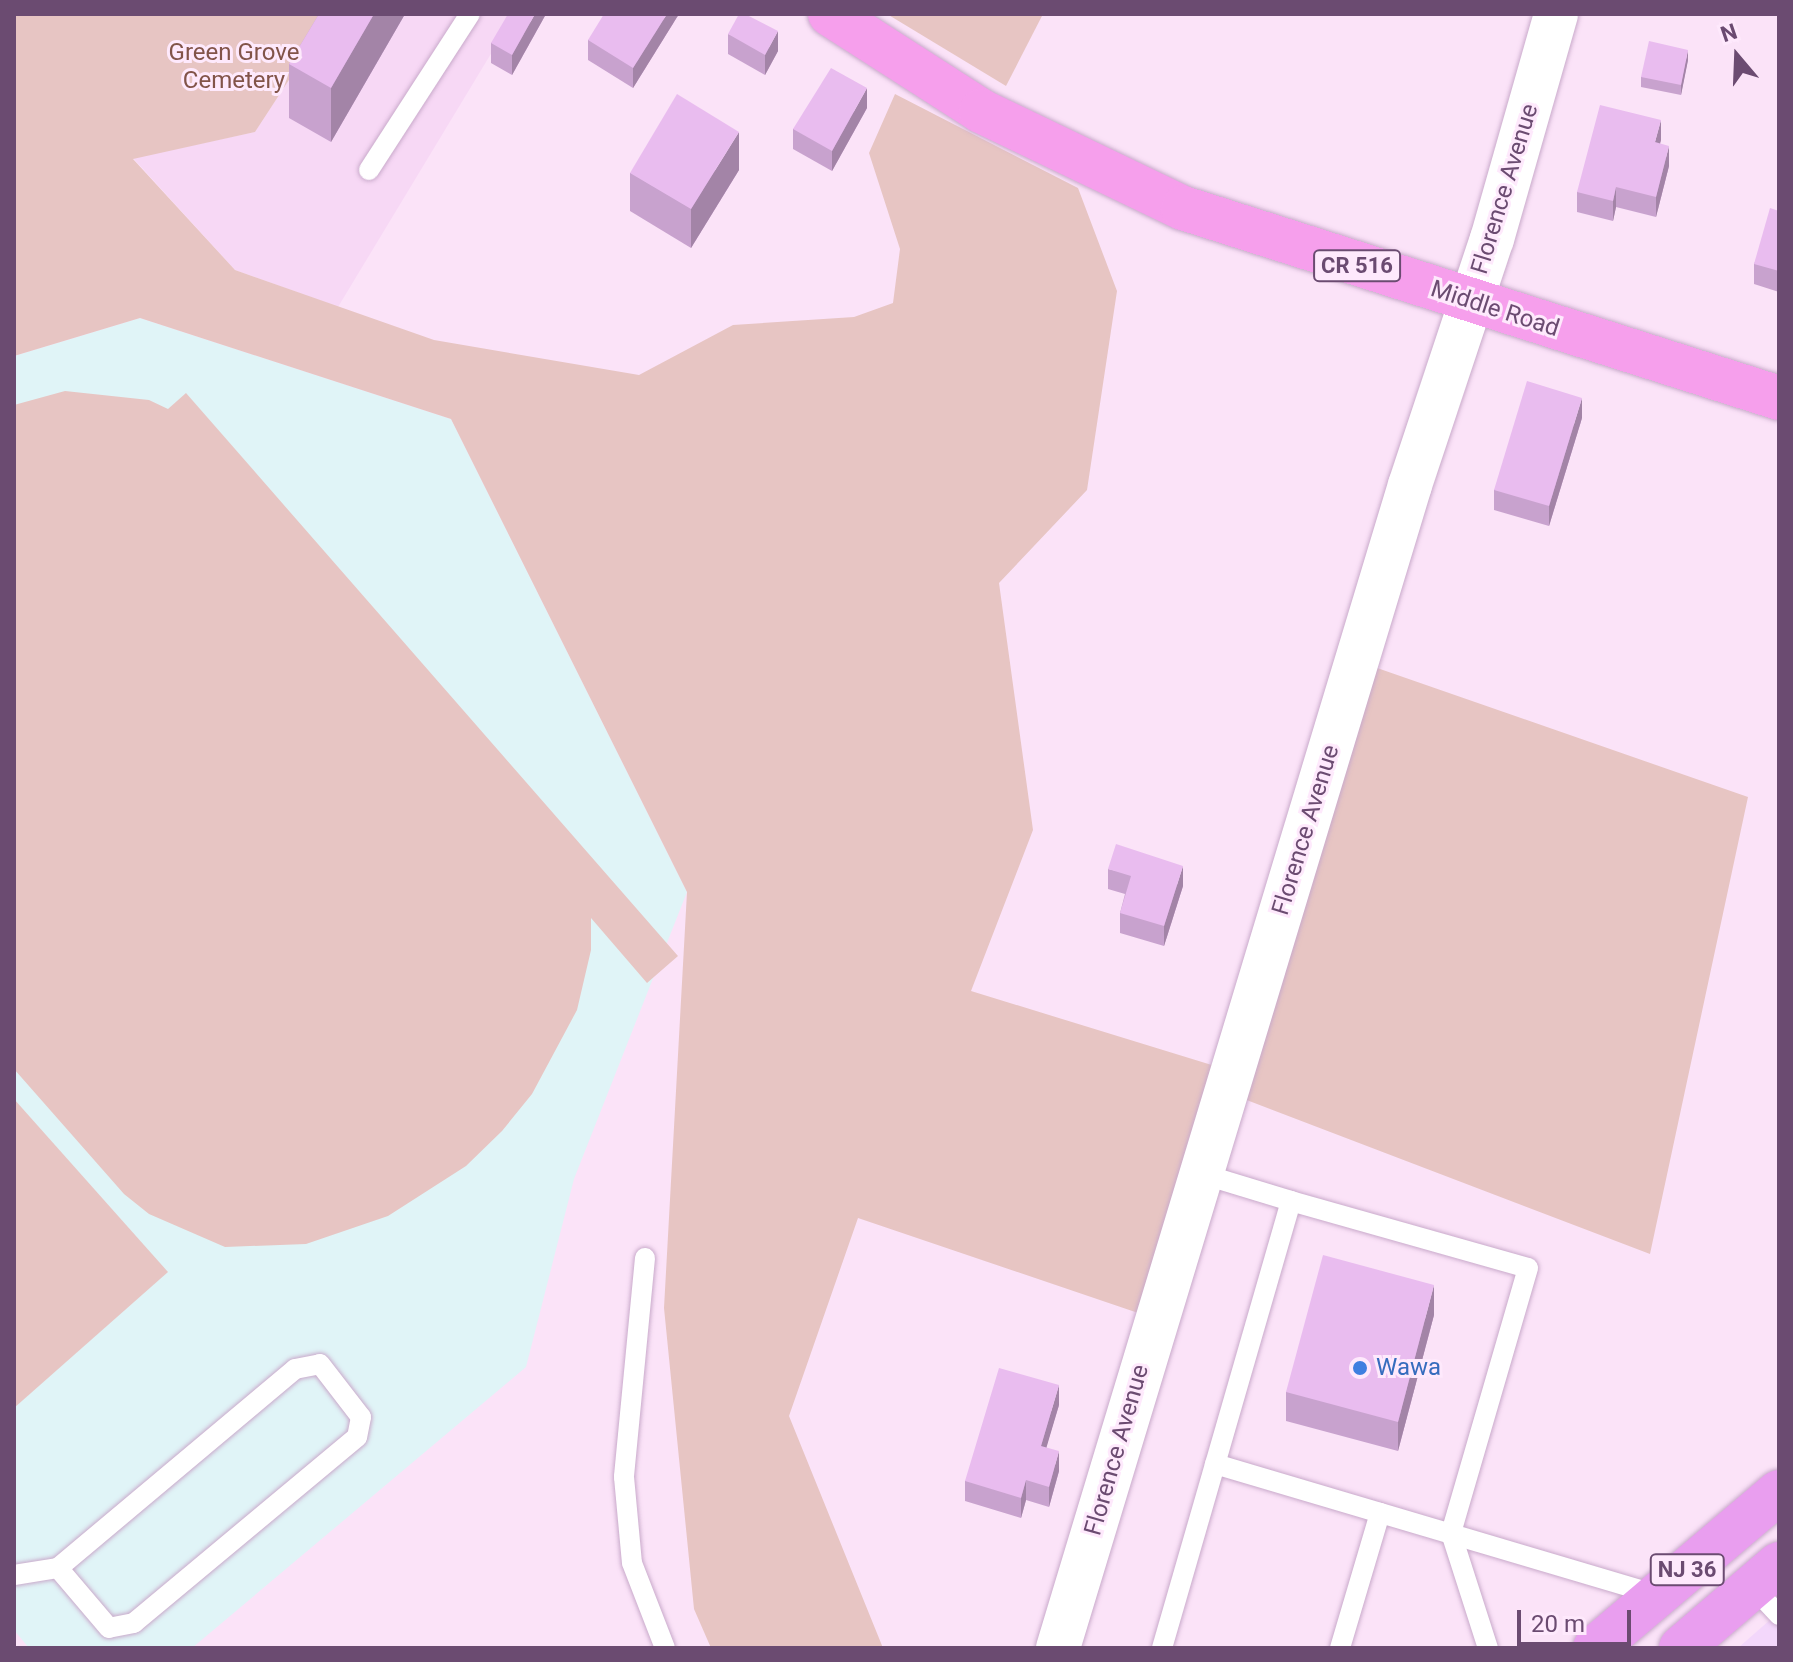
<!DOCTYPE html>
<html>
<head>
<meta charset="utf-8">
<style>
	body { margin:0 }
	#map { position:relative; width:1793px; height:1662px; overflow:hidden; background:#fbe3f8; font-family:Roboto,sans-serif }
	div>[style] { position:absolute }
	.residential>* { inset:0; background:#f7d8f5 }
	.commercial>* { inset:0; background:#f3d7fb }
	.education>* { inset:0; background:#e0f4f7 }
	.green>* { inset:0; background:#e7c5c3 }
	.roads { filter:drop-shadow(0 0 2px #c9aacb) drop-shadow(0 0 2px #c9aacb) }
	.service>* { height:20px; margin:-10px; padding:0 10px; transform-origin:10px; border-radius:10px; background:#fff }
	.tertiary>* { height:44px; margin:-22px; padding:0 22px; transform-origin:22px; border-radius:22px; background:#fff }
	.primary>* { height:44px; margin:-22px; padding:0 22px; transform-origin:22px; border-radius:22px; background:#f69fec }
	.trunk>* { height:44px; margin:-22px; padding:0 22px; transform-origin:22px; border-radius:22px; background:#e99eef }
	.wall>* { inset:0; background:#c8a2ce }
	.shaded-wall>* { inset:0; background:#a384a7 }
	.building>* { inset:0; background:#e9bcef }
	.dots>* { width:22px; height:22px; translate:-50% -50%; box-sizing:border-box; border:4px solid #fee9fc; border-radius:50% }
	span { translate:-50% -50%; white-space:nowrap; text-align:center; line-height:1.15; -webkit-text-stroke:6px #fee9fc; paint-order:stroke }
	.shield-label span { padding:2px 6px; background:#fee9fc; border:2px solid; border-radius:6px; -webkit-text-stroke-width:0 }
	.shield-label { font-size:22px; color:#6b4b71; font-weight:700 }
	.park-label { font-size:24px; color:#825449 }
	.street-label { font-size:24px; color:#6b4b71 }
	.shop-label { font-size:24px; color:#366cbe }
	.left { translate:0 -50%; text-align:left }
	.frame { position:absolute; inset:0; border:16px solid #6b4b71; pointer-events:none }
	.north { position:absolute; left:1697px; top:16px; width:80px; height:80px; -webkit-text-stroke:6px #fee9fc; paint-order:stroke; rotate:341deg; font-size:22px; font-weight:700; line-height:32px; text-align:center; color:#6b4b71 }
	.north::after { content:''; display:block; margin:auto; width:28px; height:36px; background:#6b4b71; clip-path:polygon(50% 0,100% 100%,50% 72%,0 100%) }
	.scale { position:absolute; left:1517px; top:1610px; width:114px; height:36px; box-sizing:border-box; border:4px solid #6b4b71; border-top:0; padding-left:10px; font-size:24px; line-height:28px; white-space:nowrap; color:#6b4b71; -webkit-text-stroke:6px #fee9fc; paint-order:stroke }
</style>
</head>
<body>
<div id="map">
	<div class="residential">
		<div style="clip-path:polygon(332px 14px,515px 14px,338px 307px,235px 270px,133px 158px,255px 132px)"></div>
	</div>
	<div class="commercial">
		<div style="clip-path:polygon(1779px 1612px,1779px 1648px,1738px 1648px)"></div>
	</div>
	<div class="education">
		<div style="clip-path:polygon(140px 318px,451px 419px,687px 892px,574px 1179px,526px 1367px,192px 1648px,29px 1648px,14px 1630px,14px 356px)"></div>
	</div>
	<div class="green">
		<div style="clip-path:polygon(14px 14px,332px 14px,255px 132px,133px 159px,235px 270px,434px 340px,639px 375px,733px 325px,854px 317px,893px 303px,900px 249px,869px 153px,895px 94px,1078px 188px,1117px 291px,1087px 490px,999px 583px,1033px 830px,971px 991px,1228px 1070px,1357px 661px,1748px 797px,1650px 1254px,1244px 1099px,1147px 1316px,858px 1218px,789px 1416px,883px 1648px,711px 1648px,694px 1609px,664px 1308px,687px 892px,451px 419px,140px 318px,14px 356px)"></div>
		<div style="clip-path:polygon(887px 14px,1043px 14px,1006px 86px)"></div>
		<div style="clip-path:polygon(65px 391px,149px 400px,168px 409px,186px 393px,678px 956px,647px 983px,591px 918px,591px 950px,577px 1010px,532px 1094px,502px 1131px,466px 1166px,388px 1216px,306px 1244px,225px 1247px,149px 1214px,124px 1194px,14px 1069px,14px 405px)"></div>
		<div style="clip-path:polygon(14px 1099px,168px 1272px,14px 1408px)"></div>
	</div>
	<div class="roads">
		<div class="service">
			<div style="left:369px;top:170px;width:186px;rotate:-57.1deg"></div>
			<div style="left:1199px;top:1173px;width:96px;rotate:16.9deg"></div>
			<div style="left:645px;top:1258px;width:220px;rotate:95.5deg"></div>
			<div style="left:624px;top:1477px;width:86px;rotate:84.7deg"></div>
			<div style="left:632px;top:1563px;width:91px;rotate:68.8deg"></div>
			<div style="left:1215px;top:1464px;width:461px;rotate:16.5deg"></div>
			<div style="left:14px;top:1575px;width:45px;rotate:-9deg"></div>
			<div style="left:58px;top:1568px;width:309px;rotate:-40deg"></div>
			<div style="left:295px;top:1369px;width:25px;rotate:-11deg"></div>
			<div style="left:320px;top:1364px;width:67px;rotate:52.3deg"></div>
			<div style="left:361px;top:1417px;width:20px;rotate:101deg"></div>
			<div style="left:357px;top:1437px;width:290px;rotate:140.2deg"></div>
			<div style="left:134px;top:1623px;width:25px;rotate:169deg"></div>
			<div style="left:109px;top:1628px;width:79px;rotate:-130.4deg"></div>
			<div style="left:1752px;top:1586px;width:40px;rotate:47deg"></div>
			<div style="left:1162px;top:1648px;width:465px;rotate:-73.9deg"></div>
			<div style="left:1291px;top:1201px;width:246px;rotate:15.8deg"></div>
			<div style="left:1528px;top:1268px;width:276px;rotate:106.2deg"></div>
			<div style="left:1451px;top:1533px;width:121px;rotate:72.2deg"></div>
			<div style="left:1340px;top:1648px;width:141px;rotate:-73.5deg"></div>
		</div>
		<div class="tertiary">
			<div style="left:1058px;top:1648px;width:1215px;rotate:-73.16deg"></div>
			<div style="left:1410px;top:485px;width:259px;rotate:-71.6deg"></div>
			<div style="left:1492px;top:239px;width:234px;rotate:-74.1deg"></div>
		</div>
		<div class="primary">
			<div style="left:830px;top:14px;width:179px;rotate:32.7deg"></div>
			<div style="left:981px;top:111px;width:224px;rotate:25.7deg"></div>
			<div style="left:1183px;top:208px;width:626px;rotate:17.68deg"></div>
		</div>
		<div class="trunk">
			<div style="left:1595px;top:1648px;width:241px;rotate:-40.3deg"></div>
			<div style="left:1681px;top:1648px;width:129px;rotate:-40.6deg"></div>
		</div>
	</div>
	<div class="wall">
		<div style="clip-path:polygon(319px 14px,405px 14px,331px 142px,289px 118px,289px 64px)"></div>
		<div style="clip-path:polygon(546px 14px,512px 75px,491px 63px,491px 43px)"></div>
		<div style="clip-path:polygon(679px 14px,633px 88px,588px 60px,588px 40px)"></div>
		<div style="clip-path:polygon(728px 34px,778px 51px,765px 75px,728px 54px)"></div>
		<div style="clip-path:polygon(1688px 60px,1681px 95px,1641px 87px,1641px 77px)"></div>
		<div style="clip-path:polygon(867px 108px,832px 171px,793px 149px,793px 129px)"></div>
		<div style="clip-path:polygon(1661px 140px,1660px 143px,1669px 166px,1656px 217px,1616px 207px,1613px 221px,1577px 212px,1577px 192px)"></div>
		<div style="clip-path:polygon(739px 170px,691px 248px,630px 211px,630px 173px)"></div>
		<div style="clip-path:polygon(1779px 211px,1779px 292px,1754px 284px,1754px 264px)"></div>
		<div style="clip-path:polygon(1582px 418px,1549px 526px,1494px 510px,1494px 490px)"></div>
		<div style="clip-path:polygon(1108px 869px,1183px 886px,1164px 946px,1120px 933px,1120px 913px,1125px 894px,1108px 889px)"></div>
		<div style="clip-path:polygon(1434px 1315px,1398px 1451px,1286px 1421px,1286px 1392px)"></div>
		<div style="clip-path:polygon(1059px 1405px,1046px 1447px,1059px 1471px,1049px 1507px,1026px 1500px,1021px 1518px,965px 1501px,965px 1481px)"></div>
	</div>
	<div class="shaded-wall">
		<div style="clip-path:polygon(374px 14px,405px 14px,331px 142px,331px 88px)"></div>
		<div style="clip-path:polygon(535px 14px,546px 14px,512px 75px,512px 55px)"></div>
		<div style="clip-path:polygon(667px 14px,679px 14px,633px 88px,633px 68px)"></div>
		<div style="clip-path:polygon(778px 31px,778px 51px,765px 75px,765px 55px)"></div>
		<div style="clip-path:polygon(1688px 50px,1688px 60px,1681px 95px,1681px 85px)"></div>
		<div style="clip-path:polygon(867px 88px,867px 108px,832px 171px,832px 151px)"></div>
		<div style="clip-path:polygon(1661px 120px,1661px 140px,1655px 162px,1655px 142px)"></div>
		<div style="clip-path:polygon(739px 132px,739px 170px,691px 248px,691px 209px)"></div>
		<div style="clip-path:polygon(1669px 146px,1669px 166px,1656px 217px,1656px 197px)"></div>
		<div style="clip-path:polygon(1616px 187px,1616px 207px,1613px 221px,1613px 201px)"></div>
		<div style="clip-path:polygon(1582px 398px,1582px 418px,1549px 526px,1549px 506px)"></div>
		<div style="clip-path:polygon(1183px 866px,1183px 886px,1164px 946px,1164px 926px)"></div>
		<div style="clip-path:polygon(1434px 1285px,1434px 1315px,1398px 1451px,1398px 1422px)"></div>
		<div style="clip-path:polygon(1059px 1385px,1059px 1405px,1041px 1466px,1041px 1446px)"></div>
		<div style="clip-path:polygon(1059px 1451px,1059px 1471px,1049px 1507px,1049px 1487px)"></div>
		<div style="clip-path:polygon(1026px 1480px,1026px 1500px,1021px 1518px,1021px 1498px)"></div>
	</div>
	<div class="building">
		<div style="clip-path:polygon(319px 14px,374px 14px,331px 88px,289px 64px)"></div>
		<div style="clip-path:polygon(508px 14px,535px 14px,512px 55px,491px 43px)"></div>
		<div style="clip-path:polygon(604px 14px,667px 14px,633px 68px,588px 40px)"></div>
		<div style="clip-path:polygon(739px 14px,745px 14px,778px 31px,765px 55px,728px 34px)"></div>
		<div style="clip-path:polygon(1649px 41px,1688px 50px,1681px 85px,1641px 77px)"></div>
		<div style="clip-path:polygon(831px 68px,867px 88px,832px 151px,793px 129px)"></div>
		<div style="clip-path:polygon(677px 94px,739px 132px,691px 209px,630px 173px)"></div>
		<div style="clip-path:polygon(1600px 105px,1661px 120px,1655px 142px,1669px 146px,1656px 197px,1616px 187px,1613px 201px,1577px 192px)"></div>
		<div style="clip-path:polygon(1770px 208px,1779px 211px,1779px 271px,1754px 264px)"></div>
		<div style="clip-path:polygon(1527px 381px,1582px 398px,1549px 506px,1494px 490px)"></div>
		<div style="clip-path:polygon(1116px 844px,1183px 866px,1164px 926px,1120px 913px,1131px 876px,1108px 869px)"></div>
		<div style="clip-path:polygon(1323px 1255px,1434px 1285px,1398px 1422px,1286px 1392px)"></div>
		<div style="clip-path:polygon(999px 1368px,1059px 1385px,1041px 1446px,1059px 1451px,1049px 1487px,1026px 1480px,1021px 1498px,965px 1481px)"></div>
	</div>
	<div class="dots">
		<div style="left:1360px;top:1368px;background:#3f7fe0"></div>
	</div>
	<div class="shield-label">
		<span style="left:1357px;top:266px">CR 516</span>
		<span style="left:1687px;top:1570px">NJ 36</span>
	</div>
	<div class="park-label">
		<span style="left:234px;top:67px">Green Grove<br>Cemetery</span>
	</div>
	<div class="street-label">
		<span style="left:1505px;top:189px;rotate:-73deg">Florence Avenue</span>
		<span style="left:1495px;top:309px;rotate:18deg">Middle Road</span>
		<span style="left:1306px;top:830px;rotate:-73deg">Florence Avenue</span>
		<span style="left:1117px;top:1450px;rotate:-74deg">Florence Avenue</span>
	</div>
	<div class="shop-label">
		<span class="left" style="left:1376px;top:1368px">Wawa</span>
	</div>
	<div class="frame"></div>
	<div class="north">N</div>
	<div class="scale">20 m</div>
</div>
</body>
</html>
